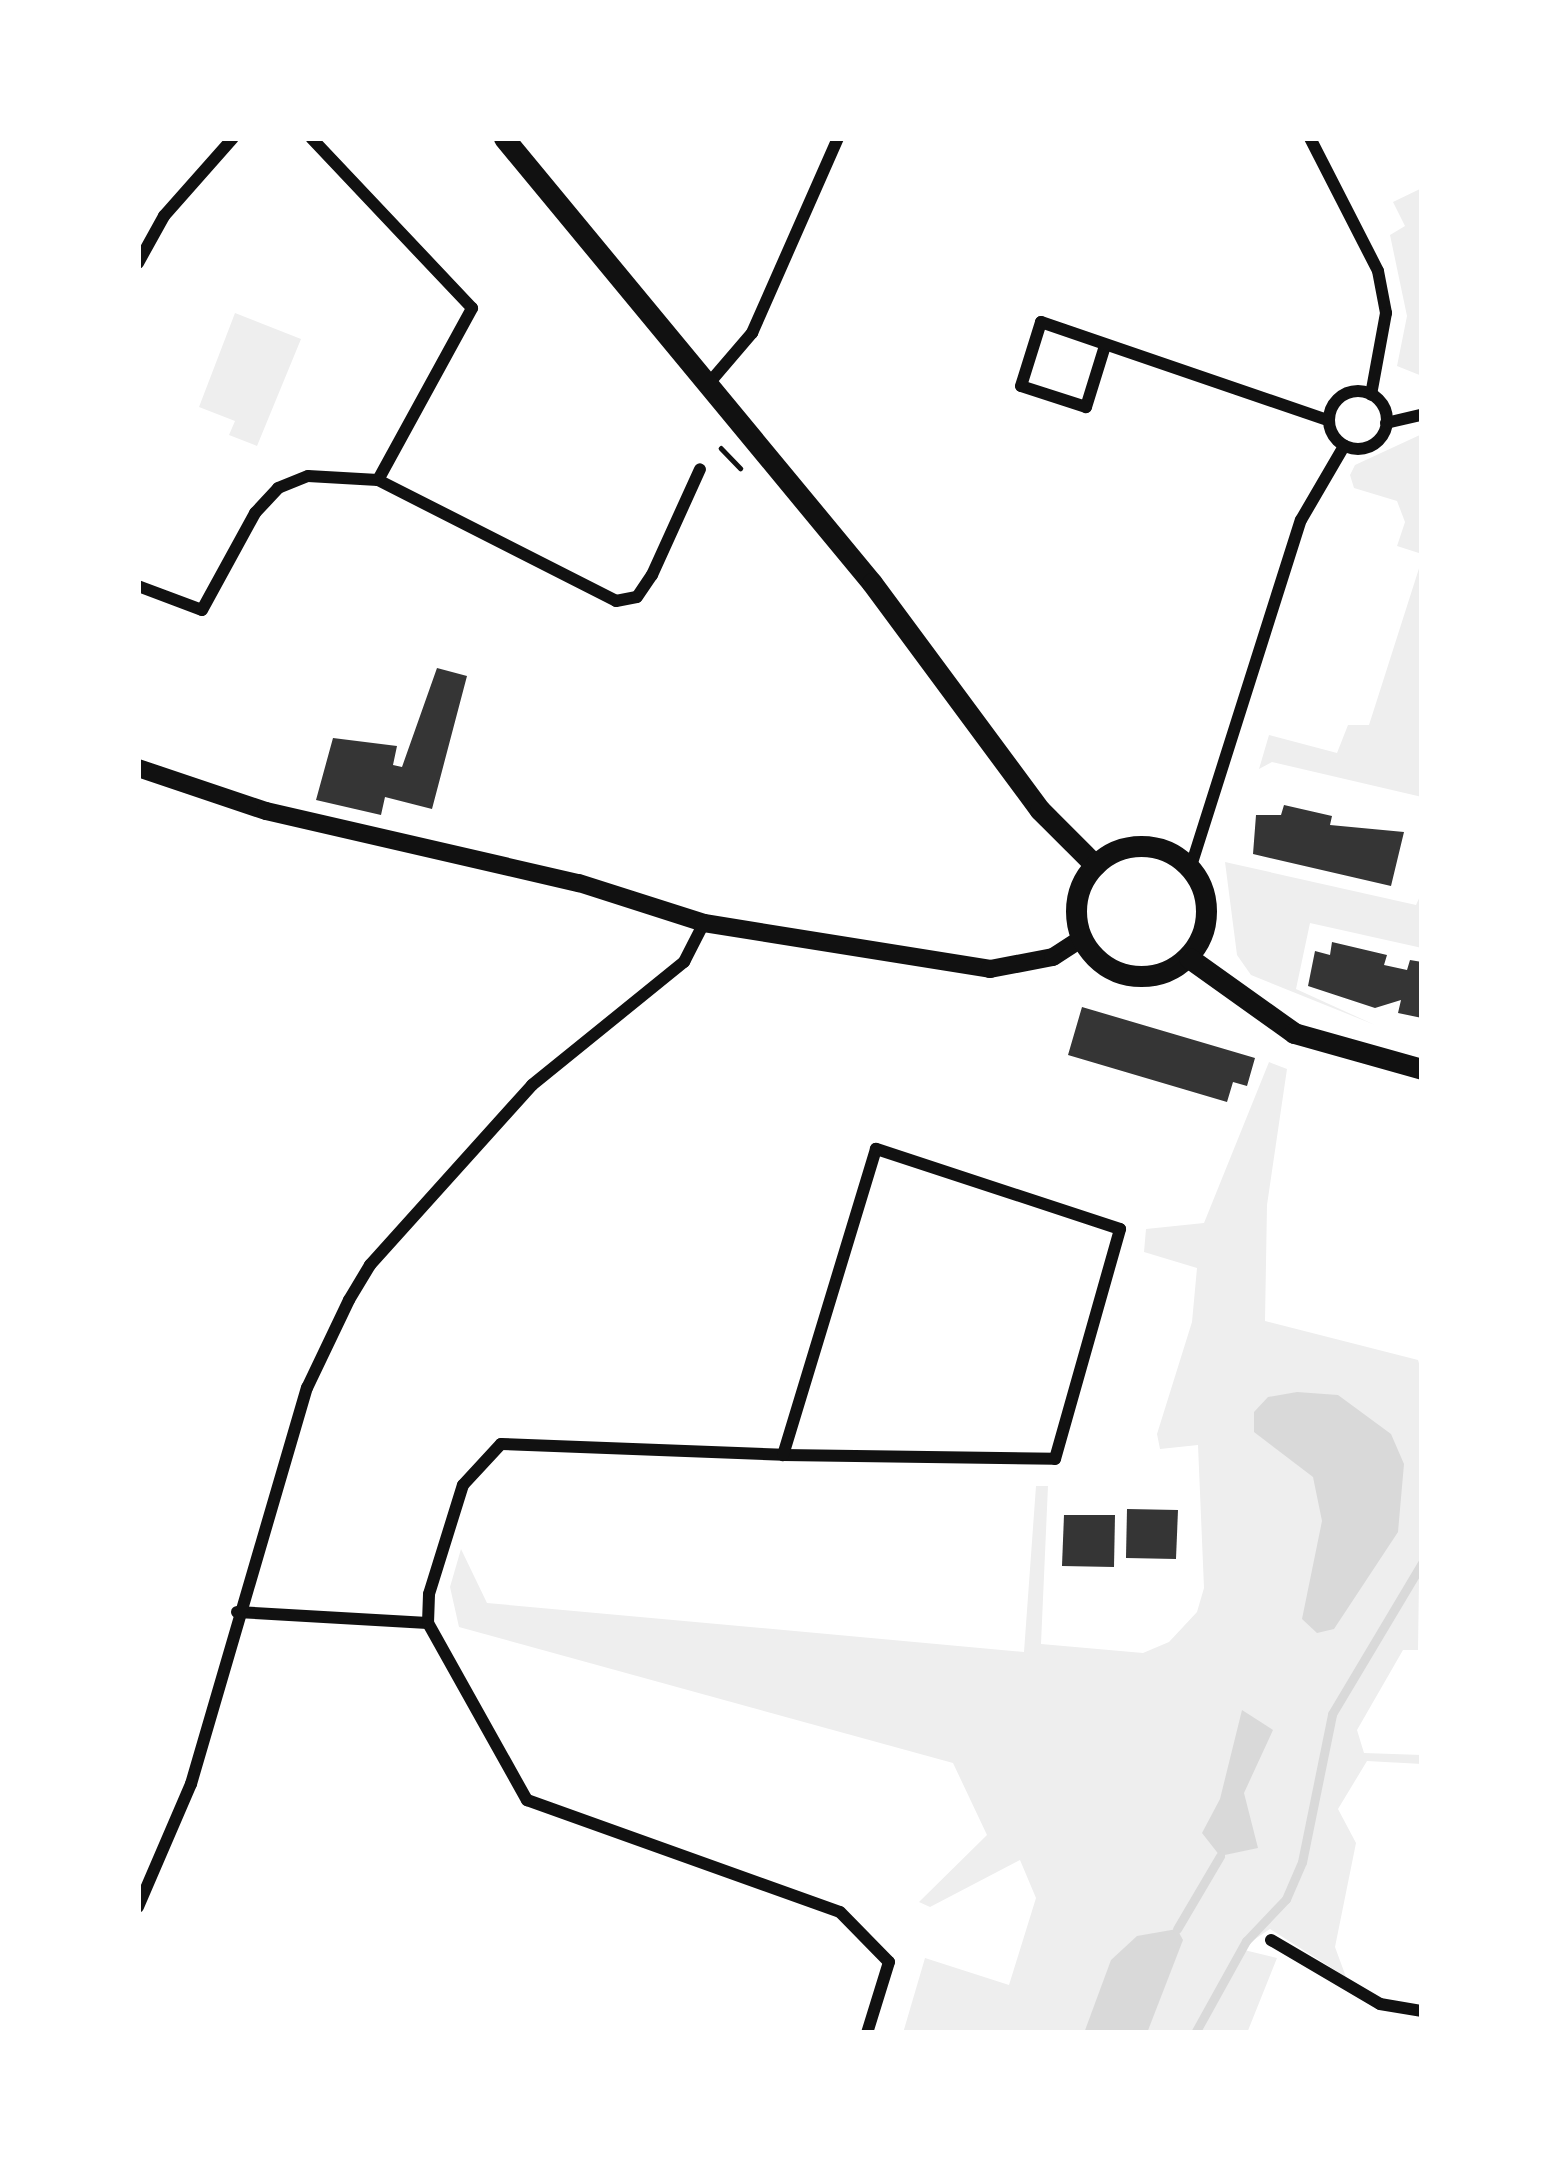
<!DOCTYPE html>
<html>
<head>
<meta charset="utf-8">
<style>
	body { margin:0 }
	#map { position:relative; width:1560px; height:2171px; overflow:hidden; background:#fff; font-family:"PT Sans",sans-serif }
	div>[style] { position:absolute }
	.green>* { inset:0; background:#eee }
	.water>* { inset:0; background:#d9d9d9 }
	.stream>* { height:9px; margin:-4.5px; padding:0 4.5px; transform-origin:4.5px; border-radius:4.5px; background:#d9d9d9 }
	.building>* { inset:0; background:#353535 }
	.path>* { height:4.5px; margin:-2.25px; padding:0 2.25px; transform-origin:2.25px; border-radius:2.25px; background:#111 }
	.minor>* { height:12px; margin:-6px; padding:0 6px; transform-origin:6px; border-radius:6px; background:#111 }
	.minor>.ring { margin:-6px; padding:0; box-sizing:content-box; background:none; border:12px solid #111; border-radius:50% }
	.tertiary>* { height:18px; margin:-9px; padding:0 9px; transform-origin:9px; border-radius:9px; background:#111 }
	.secondary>* { height:21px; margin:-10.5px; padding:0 10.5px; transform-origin:10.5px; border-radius:10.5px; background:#111 }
	.secondary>.ring { margin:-10.5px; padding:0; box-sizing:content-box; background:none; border:21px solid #111; border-radius:50% }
	span { translate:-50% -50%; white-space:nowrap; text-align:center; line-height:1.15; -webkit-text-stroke:9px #fff; paint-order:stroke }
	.frame { position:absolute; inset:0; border:141px solid #fff; pointer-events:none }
</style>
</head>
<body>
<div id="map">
	<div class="green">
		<div style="clip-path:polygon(1422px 188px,1422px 376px,1397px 366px,1407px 316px,1390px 235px,1405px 226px,1393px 202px)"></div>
		<div style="clip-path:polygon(235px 313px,301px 339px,257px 446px,229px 435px,235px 421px,199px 407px)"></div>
		<div style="clip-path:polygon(1422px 434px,1422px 554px,1397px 546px,1405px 522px,1397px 501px,1354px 488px,1350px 475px,1355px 465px)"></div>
		<div style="clip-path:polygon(1422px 559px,1422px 797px,1272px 762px,1259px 769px,1269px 735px,1337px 753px,1348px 725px,1369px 725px)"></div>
		<div style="clip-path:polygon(1225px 862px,1416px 905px,1421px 894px,1422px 948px,1310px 923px,1296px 989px,1375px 1025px,1251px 975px,1237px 955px)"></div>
		<div style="clip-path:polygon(1269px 1062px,1287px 1069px,1267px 1205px,1265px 1321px,1418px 1360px,1422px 1373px,1418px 1650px,1403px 1650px,1357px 1730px,1364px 1753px,1422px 1755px,1422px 1764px,1367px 1761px,1338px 1809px,1356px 1843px,1335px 1947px,1346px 1977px,1270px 1929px,1240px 1949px,1277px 1958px,1247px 2033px,903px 2033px,925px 1958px,1009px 1985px,1036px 1898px,1020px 1860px,930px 1907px,919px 1902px,987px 1835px,953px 1763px,459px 1627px,450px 1587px,461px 1549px,487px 1603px,1024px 1652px,1036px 1486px,1048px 1486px,1041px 1644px,1143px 1653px,1169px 1642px,1197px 1612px,1204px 1588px,1198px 1445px,1160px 1449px,1157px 1434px,1192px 1322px,1197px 1268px,1144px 1252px,1146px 1229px,1204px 1223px)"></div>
	</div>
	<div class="water">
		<div style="clip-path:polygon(1297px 1392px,1338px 1395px,1391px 1434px,1404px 1464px,1398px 1532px,1334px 1629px,1317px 1633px,1302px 1619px,1322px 1521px,1313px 1477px,1254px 1432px,1254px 1412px,1268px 1397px)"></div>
		<div style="clip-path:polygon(1242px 1710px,1273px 1730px,1244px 1793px,1258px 1848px,1220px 1856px,1202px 1833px,1220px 1799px)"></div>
		<div style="clip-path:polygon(1177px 1929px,1183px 1940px,1147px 2033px,1084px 2033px,1111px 1960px,1137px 1936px)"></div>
	</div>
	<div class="stream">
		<div style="left:1177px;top:1929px;width:85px;rotate:-59.5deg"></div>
		<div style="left:1195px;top:2033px;width:105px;rotate:-61deg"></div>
		<div style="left:1246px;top:1941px;width:58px;rotate:-46.4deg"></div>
		<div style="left:1286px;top:1899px;width:40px;rotate:-66.6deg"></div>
		<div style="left:1302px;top:1862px;width:151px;rotate:-78.5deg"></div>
		<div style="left:1332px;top:1714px;width:176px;rotate:-59.2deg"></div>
	</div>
	<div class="building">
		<div style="clip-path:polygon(437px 668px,467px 676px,432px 809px,385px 797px,381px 815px,316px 800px,333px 738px,397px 746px,393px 765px,402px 767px)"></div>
		<div style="clip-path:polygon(1284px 805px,1332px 816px,1330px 825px,1404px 832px,1391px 886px,1253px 854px,1256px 815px,1281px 815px)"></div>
		<div style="clip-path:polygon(1332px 942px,1387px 955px,1384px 965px,1407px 970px,1410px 960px,1422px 962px,1422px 1018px,1398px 1013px,1401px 1000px,1375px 1008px,1308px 986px,1315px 951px,1330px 955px)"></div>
		<div style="clip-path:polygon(1082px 1007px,1255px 1058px,1247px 1086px,1233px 1082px,1227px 1102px,1068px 1055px)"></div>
		<div style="clip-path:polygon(1127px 1509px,1178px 1510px,1176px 1559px,1126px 1558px)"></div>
		<div style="clip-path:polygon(1064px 1515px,1115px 1515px,1114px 1567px,1062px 1566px)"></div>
	</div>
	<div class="path">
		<div style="left:721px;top:448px;width:28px;rotate:46deg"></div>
	</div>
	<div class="minor">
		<div style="left:1310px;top:138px;width:149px;rotate:62.9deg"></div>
		<div style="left:1378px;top:271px;width:43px;rotate:79.2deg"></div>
		<div style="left:1386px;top:313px;width:83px;rotate:100.4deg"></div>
		<div style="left:138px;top:263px;width:54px;rotate:-61deg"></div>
		<div style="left:164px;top:216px;width:104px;rotate:-48.5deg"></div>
		<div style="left:1104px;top:349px;width:61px;rotate:107.2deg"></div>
		<div style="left:1086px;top:407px;width:68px;rotate:-162.1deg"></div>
		<div style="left:1021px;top:386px;width:67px;rotate:-72.6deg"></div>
		<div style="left:1041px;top:322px;width:303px;rotate:18.9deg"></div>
		<div style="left:710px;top:382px;width:65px;rotate:-49.4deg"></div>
		<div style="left:752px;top:333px;width:213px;rotate:-66.2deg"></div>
		<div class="ring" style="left:1329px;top:391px;width:46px;height:46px"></div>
		<div style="left:1386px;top:423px;width:37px;rotate:-13deg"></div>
		<div style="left:378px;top:480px;width:267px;rotate:26.9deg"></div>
		<div style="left:616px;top:601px;width:21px;rotate:-11deg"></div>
		<div style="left:637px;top:597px;width:27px;rotate:-56deg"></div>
		<div style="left:652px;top:575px;width:116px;rotate:-65.6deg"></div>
		<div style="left:138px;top:586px;width:68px;rotate:20.6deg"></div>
		<div style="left:202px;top:610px;width:111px;rotate:-61.3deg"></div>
		<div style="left:255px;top:513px;width:34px;rotate:-47deg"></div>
		<div style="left:278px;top:488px;width:32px;rotate:-22deg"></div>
		<div style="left:308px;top:476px;width:70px;rotate:3.3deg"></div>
		<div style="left:378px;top:480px;width:196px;rotate:-61.3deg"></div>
		<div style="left:472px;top:308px;width:234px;rotate:-133.4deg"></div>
		<div style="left:1191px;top:866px;width:363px;rotate:-72.4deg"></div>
		<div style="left:1301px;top:520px;width:86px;rotate:-59.8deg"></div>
		<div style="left:237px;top:1612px;width:191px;rotate:3.3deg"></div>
		<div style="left:428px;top:1623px;width:29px;rotate:-88deg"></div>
		<div style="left:429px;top:1594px;width:114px;rotate:-72.7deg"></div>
		<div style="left:463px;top:1485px;width:56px;rotate:-47.2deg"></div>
		<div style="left:501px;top:1444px;width:282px;rotate:2.2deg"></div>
		<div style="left:783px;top:1455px;width:272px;rotate:0.8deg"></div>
		<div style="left:1055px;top:1459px;width:239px;rotate:-74.2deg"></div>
		<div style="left:1120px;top:1229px;width:257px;rotate:-161.8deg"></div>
		<div style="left:876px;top:1149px;width:320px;rotate:106.9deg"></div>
		<div style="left:428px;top:1623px;width:203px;rotate:60.8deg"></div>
		<div style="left:527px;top:1800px;width:332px;rotate:19.7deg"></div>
		<div style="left:840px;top:1912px;width:70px;rotate:45.6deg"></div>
		<div style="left:889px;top:1962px;width:74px;rotate:107.2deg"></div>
		<div style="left:138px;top:1907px;width:134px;rotate:-66.7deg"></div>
		<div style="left:191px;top:1784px;width:413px;rotate:-73.7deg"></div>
		<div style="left:307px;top:1388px;width:98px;rotate:-64.5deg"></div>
		<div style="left:349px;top:1300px;width:41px;rotate:-59deg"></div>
		<div style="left:370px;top:1265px;width:242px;rotate:-48deg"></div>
		<div style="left:532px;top:1085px;width:196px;rotate:-39deg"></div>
		<div style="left:684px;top:962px;width:44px;rotate:-62.9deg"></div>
		<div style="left:1271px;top:1940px;width:126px;rotate:30.4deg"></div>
		<div style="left:1380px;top:2004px;width:43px;rotate:9.5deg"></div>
	</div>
	<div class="tertiary">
		<div style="left:138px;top:768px;width:135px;rotate:18.6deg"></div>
		<div style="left:266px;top:811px;width:321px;rotate:13deg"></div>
		<div style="left:579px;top:883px;width:131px;rotate:17.7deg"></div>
		<div style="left:704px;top:923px;width:290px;rotate:9.1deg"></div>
		<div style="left:990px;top:969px;width:64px;rotate:-10.8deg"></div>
		<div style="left:1053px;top:957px;width:33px;rotate:-33deg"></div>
	</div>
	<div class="secondary">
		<div style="left:504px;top:138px;width:577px;rotate:50.41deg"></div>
		<div style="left:872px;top:583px;width:282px;rotate:53.5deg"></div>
		<div style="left:1040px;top:810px;width:78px;rotate:45deg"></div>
		<div class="ring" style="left:1076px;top:846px;width:109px;height:109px"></div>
		<div style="left:1189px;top:958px;width:129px;rotate:35.5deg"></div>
		<div style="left:1294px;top:1033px;width:133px;rotate:15.7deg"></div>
	</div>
	<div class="frame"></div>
</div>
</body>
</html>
